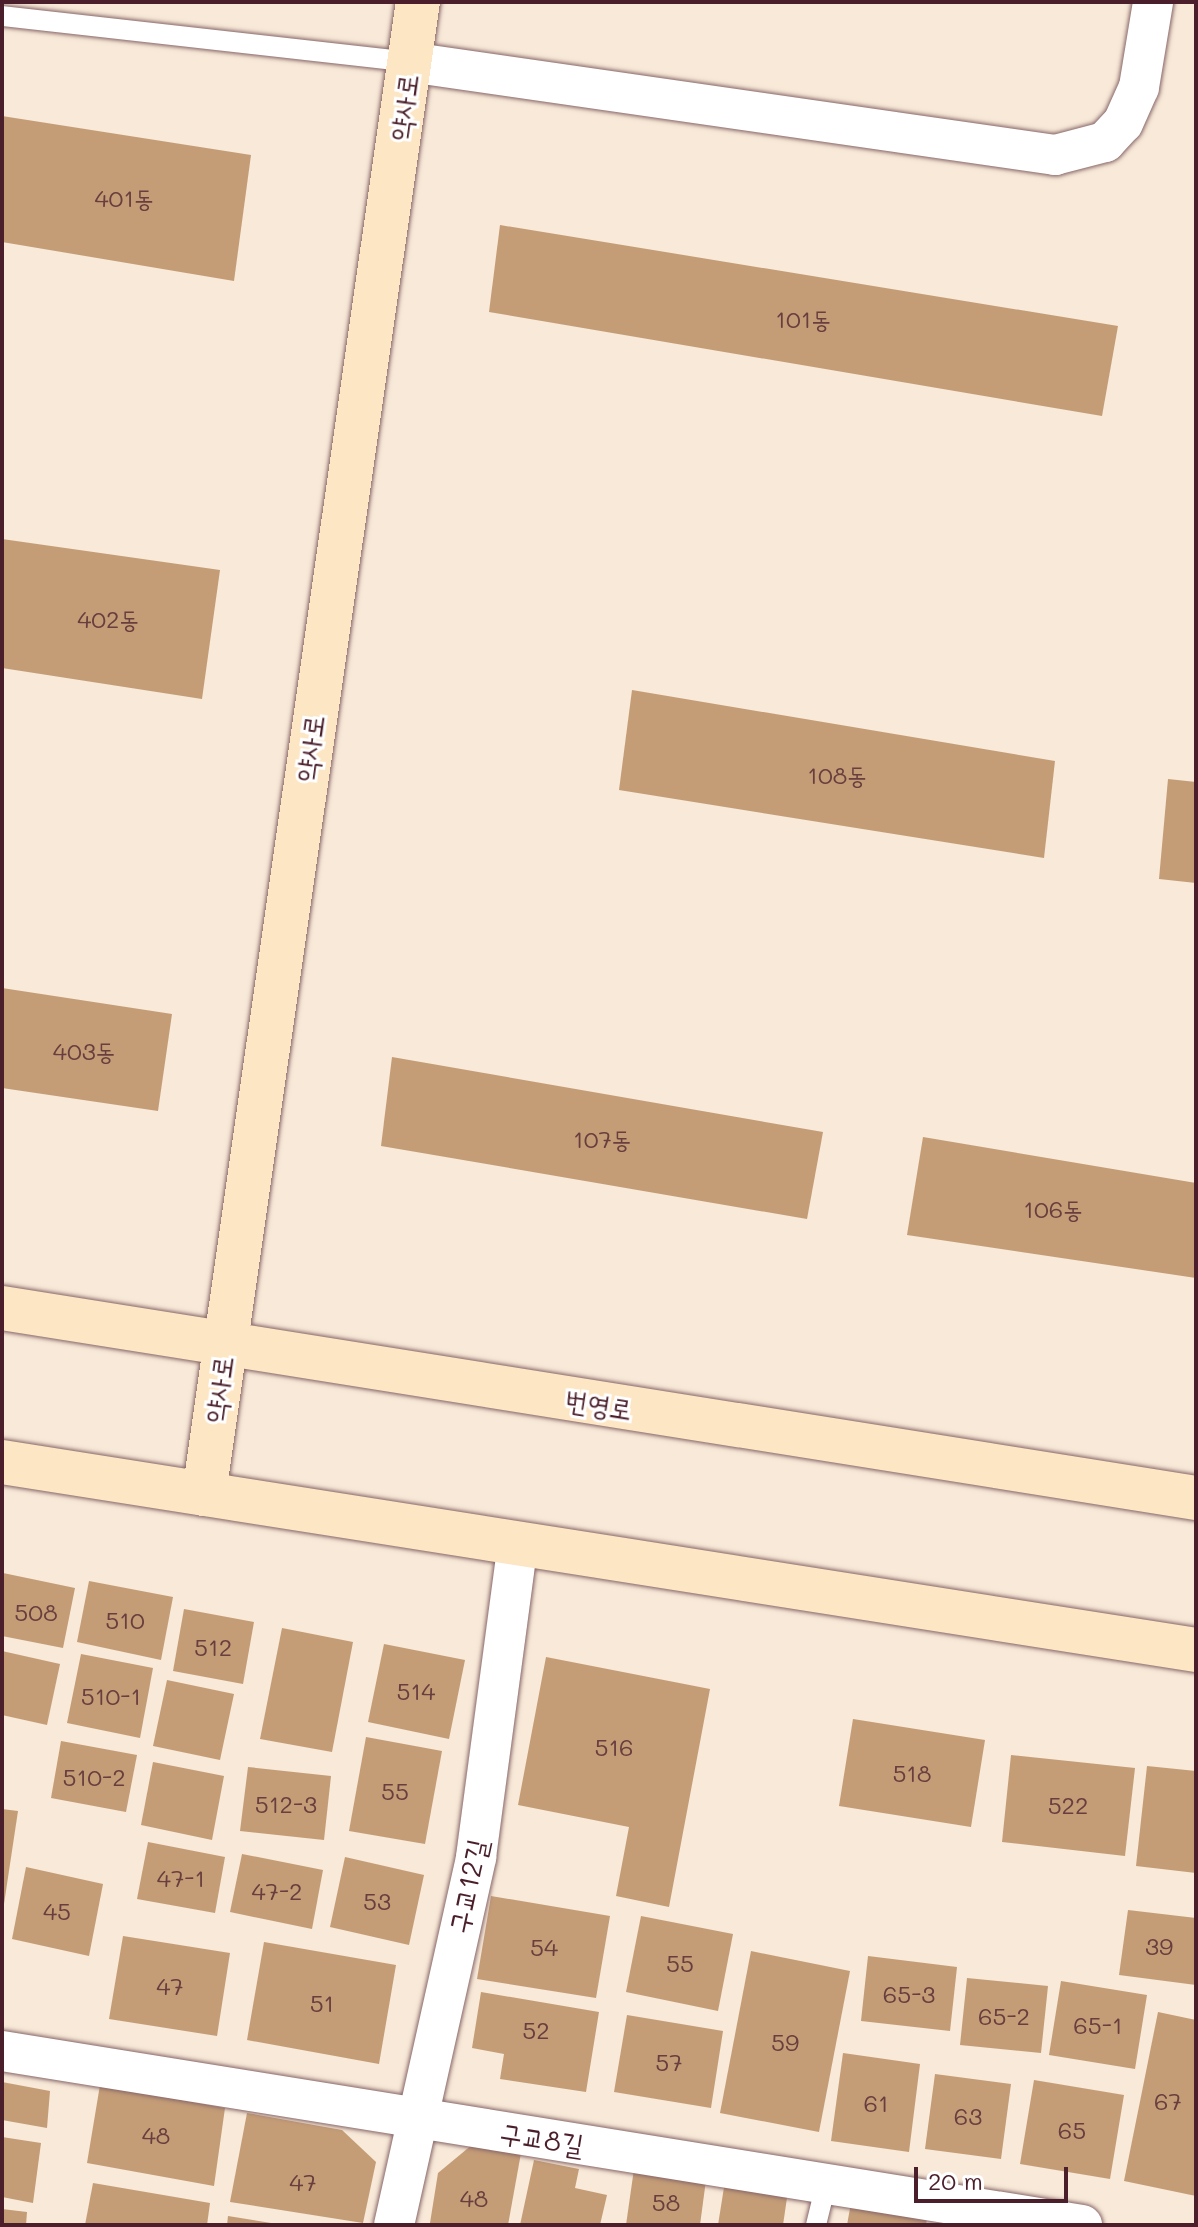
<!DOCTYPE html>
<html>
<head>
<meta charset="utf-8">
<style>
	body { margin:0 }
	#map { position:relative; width:1198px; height:2227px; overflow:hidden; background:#f8e9d8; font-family:Mali,"Poor Story",sans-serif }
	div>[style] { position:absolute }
	.building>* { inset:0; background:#c49d77 }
	.roads { filter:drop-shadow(0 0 2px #876668) drop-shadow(0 0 2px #876668) }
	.lane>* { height:20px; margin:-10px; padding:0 10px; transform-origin:10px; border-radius:10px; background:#fff }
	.street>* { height:40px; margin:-20px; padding:0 20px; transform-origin:20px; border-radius:20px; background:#fff }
	.secondary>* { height:44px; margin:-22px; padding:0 22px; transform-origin:22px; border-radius:22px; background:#fce6c4 }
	span { translate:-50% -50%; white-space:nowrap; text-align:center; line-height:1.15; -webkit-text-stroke:6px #fff; paint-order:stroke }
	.number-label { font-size:24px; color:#683e3e }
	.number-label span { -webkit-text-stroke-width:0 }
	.street-label { font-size:28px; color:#4a1f2b }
	.frame { position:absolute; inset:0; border:4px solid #4a1f2b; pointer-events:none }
	.scale { position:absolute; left:914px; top:2167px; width:154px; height:36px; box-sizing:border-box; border:4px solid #4a1f2b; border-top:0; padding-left:10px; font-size:24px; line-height:28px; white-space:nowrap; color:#4a1f2b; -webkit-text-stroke:6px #fff; paint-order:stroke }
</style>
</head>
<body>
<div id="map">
	<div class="building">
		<div style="clip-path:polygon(2px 116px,251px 155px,234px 281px,2px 242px)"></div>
		<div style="clip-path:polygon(500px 225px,1118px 326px,1102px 416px,489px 312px)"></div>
		<div style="clip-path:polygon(2px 539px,220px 570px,202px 699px,2px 668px)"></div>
		<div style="clip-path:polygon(632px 690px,1055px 761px,1044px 858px,619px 790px)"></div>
		<div style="clip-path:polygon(1168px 779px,1196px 782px,1196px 883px,1159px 879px)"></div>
		<div style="clip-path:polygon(2px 988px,172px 1014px,158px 1111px,2px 1088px)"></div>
		<div style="clip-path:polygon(392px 1057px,823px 1132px,807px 1219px,381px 1146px)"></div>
		<div style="clip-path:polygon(923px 1137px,1196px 1183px,1196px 1278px,907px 1235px)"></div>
		<div style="clip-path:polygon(3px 1573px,75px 1588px,63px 1648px,2px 1636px)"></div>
		<div style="clip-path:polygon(89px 1581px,173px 1597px,161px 1660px,77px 1642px)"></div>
		<div style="clip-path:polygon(184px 1609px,254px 1622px,243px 1684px,173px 1671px)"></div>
		<div style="clip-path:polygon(282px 1628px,353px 1642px,332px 1752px,260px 1739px)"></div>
		<div style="clip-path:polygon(384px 1644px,465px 1660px,449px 1739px,368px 1722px)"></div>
		<div style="clip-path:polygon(2px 1651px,60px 1664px,47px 1725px,2px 1715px)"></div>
		<div style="clip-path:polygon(81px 1654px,153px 1668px,140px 1738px,67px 1723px)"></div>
		<div style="clip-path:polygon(546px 1657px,710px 1689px,669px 1907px,616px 1896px,629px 1827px,518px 1805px)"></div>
		<div style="clip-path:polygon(167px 1680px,234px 1694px,220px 1760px,153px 1746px)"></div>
		<div style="clip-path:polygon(853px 1719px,985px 1740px,971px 1827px,839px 1806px)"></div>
		<div style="clip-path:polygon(366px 1737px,442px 1751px,425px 1844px,349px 1831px)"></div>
		<div style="clip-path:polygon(61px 1741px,137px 1755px,126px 1812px,51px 1798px)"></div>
		<div style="clip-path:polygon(1011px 1755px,1135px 1768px,1125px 1856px,1002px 1842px)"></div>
		<div style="clip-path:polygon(153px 1762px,224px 1776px,212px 1840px,141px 1825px)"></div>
		<div style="clip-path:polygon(1147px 1766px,1196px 1771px,1196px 1873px,1136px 1866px)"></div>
		<div style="clip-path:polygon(248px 1767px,331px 1776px,324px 1840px,240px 1831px)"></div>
		<div style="clip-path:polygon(2px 1809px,18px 1811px,4px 1904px,2px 1904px)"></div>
		<div style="clip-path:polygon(148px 1842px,225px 1857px,215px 1913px,137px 1899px)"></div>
		<div style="clip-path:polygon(242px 1854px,323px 1870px,312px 1929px,230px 1912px)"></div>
		<div style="clip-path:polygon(345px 1857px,424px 1875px,409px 1945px,330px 1927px)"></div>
		<div style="clip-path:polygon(26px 1867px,103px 1884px,89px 1956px,12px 1939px)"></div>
		<div style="clip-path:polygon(491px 1896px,610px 1916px,596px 1998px,477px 1979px)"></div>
		<div style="clip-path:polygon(1128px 1910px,1196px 1918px,1196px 1985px,1119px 1975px)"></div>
		<div style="clip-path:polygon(641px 1916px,733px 1934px,718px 2011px,626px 1992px)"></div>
		<div style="clip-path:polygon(123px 1936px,230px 1953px,217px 2036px,109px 2019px)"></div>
		<div style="clip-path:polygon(264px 1942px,396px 1965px,379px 2064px,247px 2040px)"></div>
		<div style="clip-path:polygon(751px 1951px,850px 1971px,819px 2132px,720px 2113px)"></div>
		<div style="clip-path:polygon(868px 1956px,957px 1967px,950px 2031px,861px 2021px)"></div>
		<div style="clip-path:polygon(967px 1978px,1048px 1986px,1041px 2053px,960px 2045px)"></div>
		<div style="clip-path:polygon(1061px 1981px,1147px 1995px,1135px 2069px,1049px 2055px)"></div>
		<div style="clip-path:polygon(481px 1992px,599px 2012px,586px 2092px,500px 2079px,504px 2054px,472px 2048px)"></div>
		<div style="clip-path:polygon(1158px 2012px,1196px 2020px,1196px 2196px,1124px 2181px)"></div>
		<div style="clip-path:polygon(627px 2015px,723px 2031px,711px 2108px,614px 2092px)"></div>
		<div style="clip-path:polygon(843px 2053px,920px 2064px,909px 2152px,831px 2141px)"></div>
		<div style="clip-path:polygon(935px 2074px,1011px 2084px,1001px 2159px,925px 2149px)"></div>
		<div style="clip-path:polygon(1034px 2080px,1124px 2095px,1110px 2179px,1020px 2164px)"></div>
		<div style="clip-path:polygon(2px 2082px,50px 2091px,47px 2128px,2px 2120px)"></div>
		<div style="clip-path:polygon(100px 2085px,225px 2108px,214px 2186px,87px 2163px)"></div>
		<div style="clip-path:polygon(247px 2113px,342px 2130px,376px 2162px,363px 2223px,230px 2202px)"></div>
		<div style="clip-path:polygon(2px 2137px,41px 2143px,33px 2203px,2px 2197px)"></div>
		<div style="clip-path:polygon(473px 2144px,521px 2153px,508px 2225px,430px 2223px,438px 2173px)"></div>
		<div style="clip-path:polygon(534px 2160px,579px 2169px,575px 2188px,607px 2195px,600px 2225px,520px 2225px)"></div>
		<div style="clip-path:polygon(634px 2169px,706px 2180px,700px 2225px,626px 2225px)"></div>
		<div style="clip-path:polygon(725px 2181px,788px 2191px,783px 2225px,718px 2225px)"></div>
		<div style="clip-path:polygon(93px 2183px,210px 2203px,207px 2225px,85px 2225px)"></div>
		<div style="clip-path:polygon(851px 2203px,928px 2212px,926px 2225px,847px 2225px)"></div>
		<div style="clip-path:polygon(2px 2209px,27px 2212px,26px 2225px,2px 2225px)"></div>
		<div style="clip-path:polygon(228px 2216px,271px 2223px,271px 2225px,227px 2225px)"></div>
	</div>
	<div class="roads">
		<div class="lane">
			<div style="left:2px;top:16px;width:410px;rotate:6.4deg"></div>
			<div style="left:816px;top:2225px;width:42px;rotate:-76.3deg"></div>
		</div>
		<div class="street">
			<div style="left:409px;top:62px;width:653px;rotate:8.19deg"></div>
			<div style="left:1055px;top:155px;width:52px;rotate:-14.6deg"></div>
			<div style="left:1105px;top:142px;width:26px;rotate:-47deg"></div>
			<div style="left:1123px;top:123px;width:39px;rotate:-66deg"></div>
			<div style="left:1139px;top:87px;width:86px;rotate:-80.6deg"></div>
			<div style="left:2px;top:2051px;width:1094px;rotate:9.15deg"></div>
			<div style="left:394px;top:2225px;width:377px;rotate:-77.4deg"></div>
			<div style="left:476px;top:1857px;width:316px;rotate:-82.4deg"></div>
		</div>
		<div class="secondary">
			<div style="left:2px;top:1308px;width:1209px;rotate:9.04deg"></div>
			<div style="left:2px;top:1462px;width:1209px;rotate:8.95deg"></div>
			<div style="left:204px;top:1494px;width:1507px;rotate:-81.84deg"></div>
		</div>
	</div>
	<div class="number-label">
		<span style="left:124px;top:198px">401동</span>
		<span style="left:803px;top:319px">101동</span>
		<span style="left:108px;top:619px">402동</span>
		<span style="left:837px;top:775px">108동</span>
		<span style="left:84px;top:1051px">403동</span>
		<span style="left:602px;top:1139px">107동</span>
		<span style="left:1053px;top:1209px">106동</span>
		<span style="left:36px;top:1612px">508</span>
		<span style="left:125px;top:1620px">510</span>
		<span style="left:213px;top:1647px">512</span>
		<span style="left:416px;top:1691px">514</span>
		<span style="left:111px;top:1696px">510-1</span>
		<span style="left:614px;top:1747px">516</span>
		<span style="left:912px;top:1773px">518</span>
		<span style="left:94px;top:1777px">510-2</span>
		<span style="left:395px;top:1791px">55</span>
		<span style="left:286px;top:1804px">512-3</span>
		<span style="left:1068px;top:1805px">522</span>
		<span style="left:181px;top:1878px">47-1</span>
		<span style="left:277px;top:1891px">47-2</span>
		<span style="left:377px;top:1901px">53</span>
		<span style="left:57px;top:1911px">45</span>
		<span style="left:1159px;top:1946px">39</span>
		<span style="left:544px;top:1947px">54</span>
		<span style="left:680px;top:1963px">55</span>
		<span style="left:170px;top:1986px">47</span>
		<span style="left:909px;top:1994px">65-3</span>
		<span style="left:322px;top:2003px">51</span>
		<span style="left:1004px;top:2016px">65-2</span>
		<span style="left:1098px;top:2025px">65-1</span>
		<span style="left:536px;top:2030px">52</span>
		<span style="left:785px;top:2042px">59</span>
		<span style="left:669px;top:2062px">57</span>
		<span style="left:1168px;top:2101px">67</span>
		<span style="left:876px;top:2103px">61</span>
		<span style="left:968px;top:2116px">63</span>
		<span style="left:1072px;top:2130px">65</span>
		<span style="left:156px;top:2135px">48</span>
		<span style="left:303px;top:2182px">47</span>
		<span style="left:474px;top:2198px">48</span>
		<span style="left:666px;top:2202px">58</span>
	</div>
	<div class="street-label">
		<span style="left:403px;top:107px;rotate:-82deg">약사로</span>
		<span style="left:309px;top:748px;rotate:-82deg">약사로</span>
		<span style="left:218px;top:1389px;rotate:-82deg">약사로</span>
		<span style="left:599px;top:1404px;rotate:9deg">번영로</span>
		<span style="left:467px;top:1886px;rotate:-78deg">구교12길</span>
		<span style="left:542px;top:2138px;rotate:9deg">구교8길</span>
	</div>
	<div class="frame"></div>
	<div class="scale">20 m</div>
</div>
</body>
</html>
